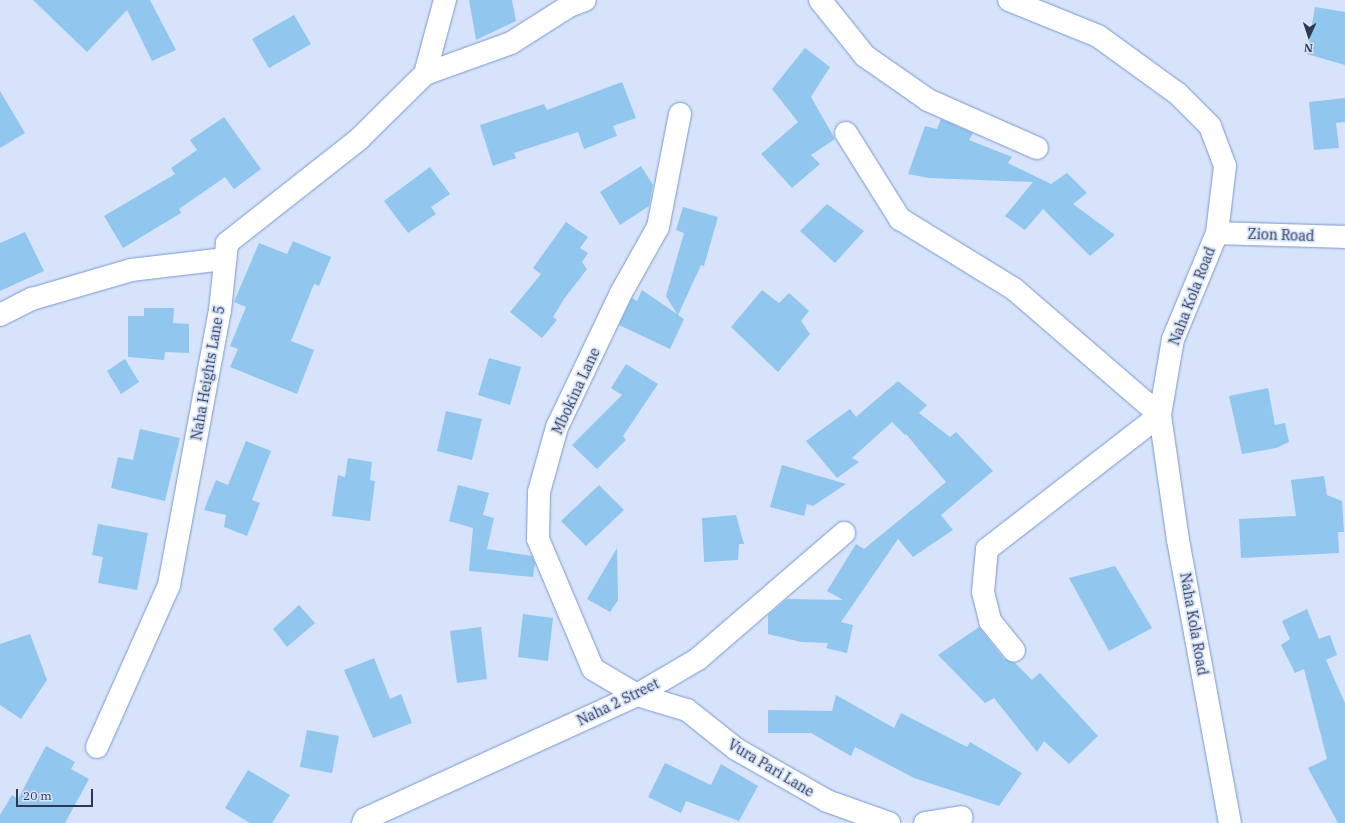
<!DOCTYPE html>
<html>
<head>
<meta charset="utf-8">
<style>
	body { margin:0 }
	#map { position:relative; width:1345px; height:823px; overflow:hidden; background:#d6e3fb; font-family:"IBM Plex Serif",serif }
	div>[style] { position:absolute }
	.building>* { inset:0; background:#91c6ef }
	.roads { filter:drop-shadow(0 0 1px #7b98d0) drop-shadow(0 0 1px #7b98d0) }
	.minor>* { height:22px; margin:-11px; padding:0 11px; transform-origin:11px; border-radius:11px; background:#fff }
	span { translate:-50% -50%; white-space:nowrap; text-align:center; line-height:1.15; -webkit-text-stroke:3.5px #d6e3fb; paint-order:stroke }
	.street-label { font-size:14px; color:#2d3951 }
	.north { position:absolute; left:1289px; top:16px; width:40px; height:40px; -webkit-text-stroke:3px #d6e3fb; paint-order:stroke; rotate:183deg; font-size:11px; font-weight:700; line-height:16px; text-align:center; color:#2d3951 }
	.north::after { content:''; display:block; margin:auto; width:14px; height:18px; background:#2d3951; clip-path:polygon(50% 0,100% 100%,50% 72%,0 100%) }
	.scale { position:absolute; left:16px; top:789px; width:77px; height:18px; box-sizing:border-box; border:2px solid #2d3951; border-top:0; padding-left:5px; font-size:12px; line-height:14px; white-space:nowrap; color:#2d3951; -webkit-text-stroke:3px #d6e3fb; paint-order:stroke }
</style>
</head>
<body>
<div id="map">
	<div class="building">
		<div style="clip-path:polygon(33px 0,150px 0,176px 50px,152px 61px,127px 10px,87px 52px)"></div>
		<div style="clip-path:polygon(469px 0,512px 0,516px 21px,476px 40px)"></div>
		<div style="clip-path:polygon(1315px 7px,1345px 12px,1345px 65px,1307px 54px)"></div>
		<div style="clip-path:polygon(294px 15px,311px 44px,269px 68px,252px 39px)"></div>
		<div style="clip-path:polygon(805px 48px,830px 67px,811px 97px,835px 139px,811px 155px,820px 164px,792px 188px,761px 154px,798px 122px,772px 89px)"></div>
		<div style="clip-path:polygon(622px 82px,636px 118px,613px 126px,617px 136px,584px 149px,578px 132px,514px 153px,516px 158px,493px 166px,480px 125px,544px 104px,547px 110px)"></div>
		<div style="clip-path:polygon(0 91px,25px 133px,0 148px)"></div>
		<div style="clip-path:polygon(1345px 98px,1345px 122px,1336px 123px,1339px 148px,1314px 150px,1309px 102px)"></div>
		<div style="clip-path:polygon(224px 117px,261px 169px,234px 189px,225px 177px,179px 209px,181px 213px,123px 248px,104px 216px,175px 174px,171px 168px,197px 150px,190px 140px)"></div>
		<div style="clip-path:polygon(941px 119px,973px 133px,969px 140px,1012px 157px,1008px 163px,1051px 184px,1067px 173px,1087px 193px,1073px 204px,1115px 235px,1090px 256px,1043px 209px,1025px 230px,1005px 216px,1033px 182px,929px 178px,908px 174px,925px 126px,937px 129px)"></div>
		<div style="clip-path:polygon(641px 166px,653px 185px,649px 206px,620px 225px,600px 192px)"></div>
		<div style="clip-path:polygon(430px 167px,450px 194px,431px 207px,436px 214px,408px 233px,384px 201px)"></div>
		<div style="clip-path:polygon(827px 204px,864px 231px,835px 263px,800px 231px)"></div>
		<div style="clip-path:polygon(683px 207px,718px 217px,704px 266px,701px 265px,678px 315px,684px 319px,670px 349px,619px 325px,632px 298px,637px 301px,642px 290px,677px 314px,666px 296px,684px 233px,676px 230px)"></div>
		<div style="clip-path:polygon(566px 222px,588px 237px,580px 248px,588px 253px,582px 262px,587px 269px,564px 299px,553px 317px,557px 320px,542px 338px,510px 312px,541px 274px,533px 268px)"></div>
		<div style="clip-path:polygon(25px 232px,44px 271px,0 291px,0 243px)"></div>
		<div style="clip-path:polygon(293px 241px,331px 257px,319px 286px,314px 284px,291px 341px,314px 350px,297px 394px,230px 367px,238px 349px,230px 346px,246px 307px,234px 302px,259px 243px,287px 254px)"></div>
		<div style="clip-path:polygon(762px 290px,779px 303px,789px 293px,809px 311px,801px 321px,810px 334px,778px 372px,731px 327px)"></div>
		<div style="clip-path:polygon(144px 308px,174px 308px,173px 323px,189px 324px,189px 353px,165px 352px,164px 360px,128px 357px,128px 316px,144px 316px)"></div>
		<div style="clip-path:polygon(489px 358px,521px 367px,510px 405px,478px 395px)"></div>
		<div style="clip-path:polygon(125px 359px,139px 382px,121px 394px,107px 371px)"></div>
		<div style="clip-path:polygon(626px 364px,658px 384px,623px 436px,626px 440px,597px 469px,572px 445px,622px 395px,611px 388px)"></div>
		<div style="clip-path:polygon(898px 381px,927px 405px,919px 413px,950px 437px,956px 432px,993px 471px,941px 515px,953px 530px,913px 557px,898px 539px,841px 622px,853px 625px,847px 653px,826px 648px,828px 643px,801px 642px,768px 634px,768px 615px,787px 599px,843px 600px,827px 591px,856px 544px,864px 549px,946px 482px,906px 434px,905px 435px,892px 422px,852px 458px,859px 462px,837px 478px,806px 441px,850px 409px,856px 417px)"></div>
		<div style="clip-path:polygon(1268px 388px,1275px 425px,1285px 423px,1289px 442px,1276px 448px,1242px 454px,1229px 396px)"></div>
		<div style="clip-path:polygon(446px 411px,482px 419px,472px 460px,437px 451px)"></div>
		<div style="clip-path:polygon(140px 429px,180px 438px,165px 501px,111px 488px,118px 457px,133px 460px)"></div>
		<div style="clip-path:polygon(246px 441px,271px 451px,252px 500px,260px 503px,247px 536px,224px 527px,226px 515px,204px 510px,216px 480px,228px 485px)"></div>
		<div style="clip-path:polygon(348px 458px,372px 462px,370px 480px,375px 481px,370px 521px,332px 516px,338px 475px,345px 477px)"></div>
		<div style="clip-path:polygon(782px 465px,846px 484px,813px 506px,807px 504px,804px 516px,770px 507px)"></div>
		<div style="clip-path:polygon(1324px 476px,1327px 495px,1342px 501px,1344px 532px,1338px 532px,1339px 553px,1241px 558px,1239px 519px,1296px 516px,1291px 480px)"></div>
		<div style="clip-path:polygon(458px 485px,489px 493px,483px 515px,494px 518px,487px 549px,532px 556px,535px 563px,533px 577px,469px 571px,473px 528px,449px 521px)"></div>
		<div style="clip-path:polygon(599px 485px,624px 510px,586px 546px,561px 521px)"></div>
		<div style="clip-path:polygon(736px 515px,744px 544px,739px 544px,738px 560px,704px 562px,702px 518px)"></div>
		<div style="clip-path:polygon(98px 524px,148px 533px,137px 590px,98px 583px,103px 557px,92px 555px)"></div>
		<div style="clip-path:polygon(617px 548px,618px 600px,610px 612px,587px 599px)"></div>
		<div style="clip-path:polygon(1115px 566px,1152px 628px,1109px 651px,1069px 578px)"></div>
		<div style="clip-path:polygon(299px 605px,315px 623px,287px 647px,273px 629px)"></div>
		<div style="clip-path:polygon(1307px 609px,1319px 639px,1330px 635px,1337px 655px,1326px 660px,1345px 703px,1345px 823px,1338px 823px,1308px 768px,1327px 759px,1304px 669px,1295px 673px,1281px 645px,1290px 639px,1282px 621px)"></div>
		<div style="clip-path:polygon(523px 614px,553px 618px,548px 661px,518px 657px)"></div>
		<div style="clip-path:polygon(481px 627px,487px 679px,457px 683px,450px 631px)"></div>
		<div style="clip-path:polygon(979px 627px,1004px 659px,1015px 663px,1032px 680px,1040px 673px,1098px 736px,1069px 764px,1044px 741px,1037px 752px,994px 698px,985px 703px,938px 655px)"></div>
		<div style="clip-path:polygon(30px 634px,47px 680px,21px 719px,0 705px,0 644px)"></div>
		<div style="clip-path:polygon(374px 658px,390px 699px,401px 694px,412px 723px,373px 738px,344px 670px)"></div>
		<div style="clip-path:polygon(836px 695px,894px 728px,901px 713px,967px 747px,970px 742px,1022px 773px,999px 806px,914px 778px,855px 747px,851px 756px,811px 733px,768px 733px,768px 710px,832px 711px)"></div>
		<div style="clip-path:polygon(307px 730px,339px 736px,332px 773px,300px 767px)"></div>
		<div style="clip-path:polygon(46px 746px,75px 762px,71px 769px,89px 779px,65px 823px,0 823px,0 815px,12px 795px,18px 799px)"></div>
		<div style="clip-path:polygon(665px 763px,711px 785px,721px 764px,758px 786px,739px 821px,686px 801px,681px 813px,648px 797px)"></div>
		<div style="clip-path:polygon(248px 770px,290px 795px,272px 823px,250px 823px,225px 808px)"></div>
	</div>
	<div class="roads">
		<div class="minor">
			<div style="left:820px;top:0;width:72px;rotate:51.2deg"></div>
			<div style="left:865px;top:56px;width:77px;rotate:34.9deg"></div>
			<div style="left:928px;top:100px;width:119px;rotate:23.8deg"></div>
			<div style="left:1009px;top:0;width:96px;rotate:22deg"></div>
			<div style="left:1098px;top:36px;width:99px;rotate:35.9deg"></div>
			<div style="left:1178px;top:94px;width:45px;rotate:45deg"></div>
			<div style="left:1210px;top:126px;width:43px;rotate:69.4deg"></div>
			<div style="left:1225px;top:166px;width:67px;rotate:96.8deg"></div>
			<div style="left:1217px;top:233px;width:115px;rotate:112.5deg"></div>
			<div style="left:1173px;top:339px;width:77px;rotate:99.7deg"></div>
			<div style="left:1160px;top:415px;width:126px;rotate:81.8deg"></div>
			<div style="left:1178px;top:540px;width:288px;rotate:79.6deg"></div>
			<div style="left:425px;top:74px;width:77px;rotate:-74.9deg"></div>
			<div style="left:680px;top:114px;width:115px;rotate:101deg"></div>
			<div style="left:658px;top:227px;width:76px;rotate:119.3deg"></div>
			<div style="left:621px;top:293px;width:148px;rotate:115.5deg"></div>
			<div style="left:557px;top:427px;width:67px;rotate:105.5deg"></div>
			<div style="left:539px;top:492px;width:47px;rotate:91.2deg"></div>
			<div style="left:538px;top:539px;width:141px;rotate:67.1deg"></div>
			<div style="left:593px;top:669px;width:51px;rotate:30.6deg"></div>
			<div style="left:637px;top:695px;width:52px;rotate:16.7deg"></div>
			<div style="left:687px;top:710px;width:63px;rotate:38.5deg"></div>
			<div style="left:736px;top:749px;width:105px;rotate:29.7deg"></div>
			<div style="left:827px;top:801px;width:66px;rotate:19.5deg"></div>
			<div style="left:846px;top:133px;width:102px;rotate:57.9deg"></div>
			<div style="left:900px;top:219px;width:134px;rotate:31.6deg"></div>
			<div style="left:1014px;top:289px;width:193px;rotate:40.8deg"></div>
			<div style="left:1160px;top:415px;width:219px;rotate:142.2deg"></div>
			<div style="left:987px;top:549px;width:43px;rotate:95.3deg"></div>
			<div style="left:983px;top:592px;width:30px;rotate:76deg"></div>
			<div style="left:990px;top:621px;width:38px;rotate:51deg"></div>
			<div style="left:1217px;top:233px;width:128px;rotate:1.8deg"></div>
			<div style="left:0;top:315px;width:36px;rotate:-27deg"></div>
			<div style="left:32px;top:299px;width:103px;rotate:-16.3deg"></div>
			<div style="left:131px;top:270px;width:95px;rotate:-6.7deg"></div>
			<div style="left:97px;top:747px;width:177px;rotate:-66deg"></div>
			<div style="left:169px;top:585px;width:279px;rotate:-79.5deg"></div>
			<div style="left:220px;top:311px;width:68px;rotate:-84.1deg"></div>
			<div style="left:227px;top:243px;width:168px;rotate:-38.2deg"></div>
			<div style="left:359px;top:139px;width:93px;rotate:-44.6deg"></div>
			<div style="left:425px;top:74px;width:91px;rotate:-19.8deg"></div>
			<div style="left:511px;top:43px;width:69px;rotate:-32.5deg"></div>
			<div style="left:569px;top:6px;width:17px;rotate:-21deg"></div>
			<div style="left:363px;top:823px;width:4px;rotate:-63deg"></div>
			<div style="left:365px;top:819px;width:299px;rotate:-24.5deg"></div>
			<div style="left:637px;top:695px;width:71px;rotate:-30.5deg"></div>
			<div style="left:698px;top:659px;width:193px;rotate:-40.8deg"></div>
			<div style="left:925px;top:823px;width:37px;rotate:-9deg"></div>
		</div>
	</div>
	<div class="street-label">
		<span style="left:1281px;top:235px;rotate:2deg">Zion Road</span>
		<span style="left:1192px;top:296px;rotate:-69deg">Naha Kola Road</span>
		<span style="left:208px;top:373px;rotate:-80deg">Naha Heights Lane 5</span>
		<span style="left:576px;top:391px;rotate:-65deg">Mbokina Lane</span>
		<span style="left:1194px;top:624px;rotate:80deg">Naha Kola Road</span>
		<span style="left:618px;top:702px;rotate:-26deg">Naha 2 Street</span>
		<span style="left:771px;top:768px;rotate:31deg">Vura Pari Lane</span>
	</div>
	<div class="north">N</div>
	<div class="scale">20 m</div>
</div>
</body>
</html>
